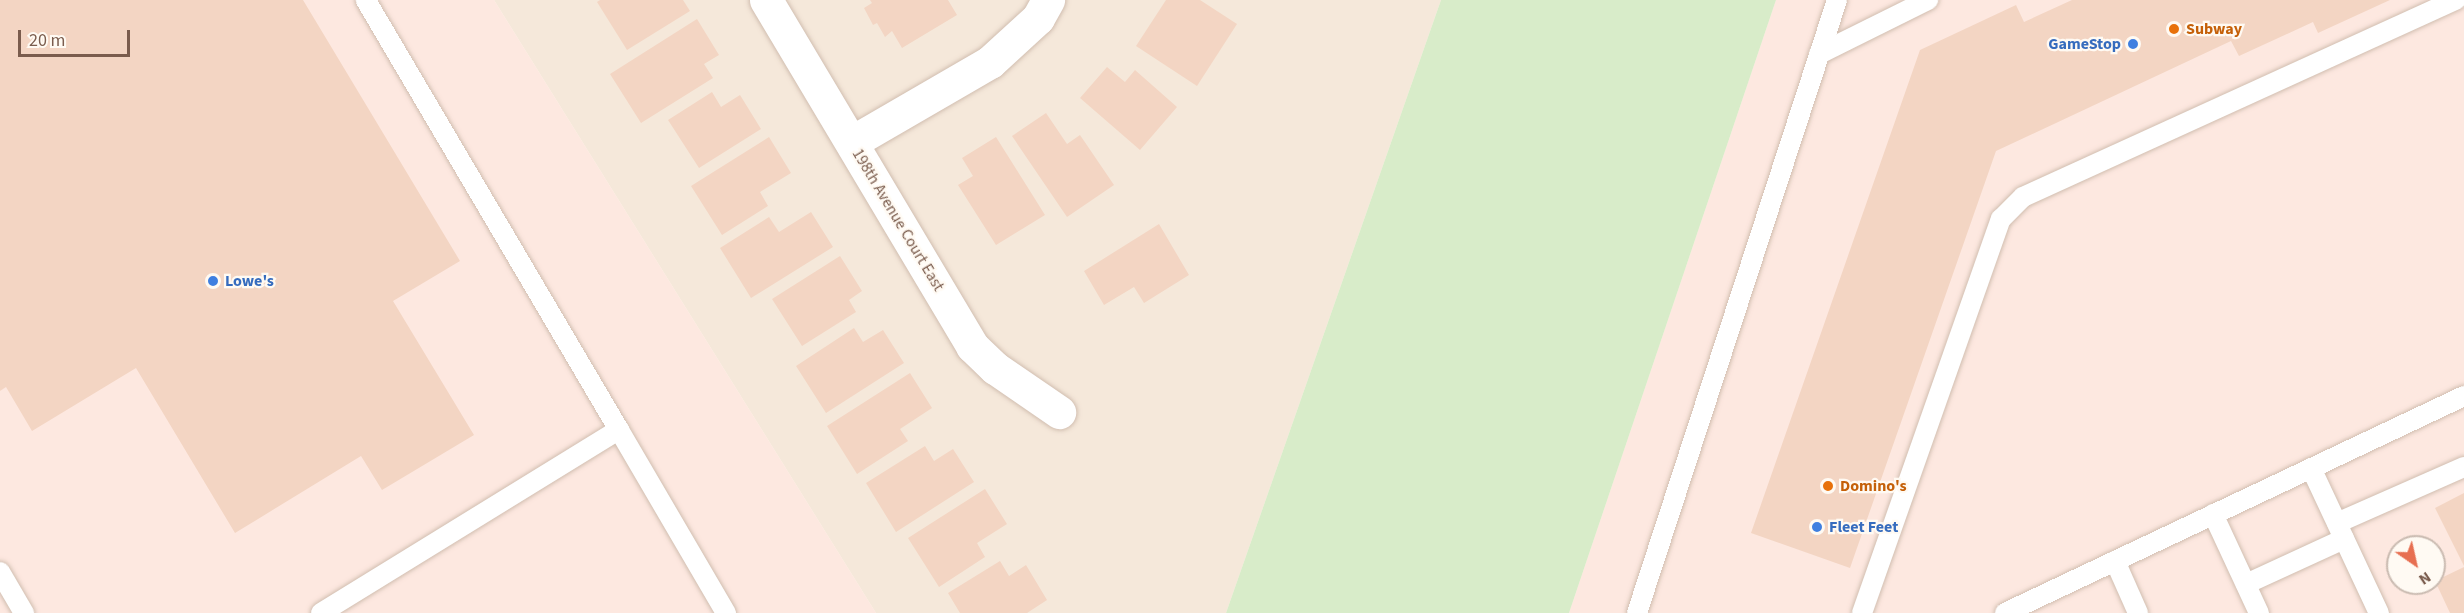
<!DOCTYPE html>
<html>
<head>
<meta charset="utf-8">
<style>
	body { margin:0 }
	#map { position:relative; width:2464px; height:613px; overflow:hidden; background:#fdf6ec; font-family:"Source Sans 3",sans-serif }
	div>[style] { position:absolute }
	.residential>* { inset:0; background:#f5e8da }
	.commercial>* { inset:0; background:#fde8e0 }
	.green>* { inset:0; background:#d8ecc9 }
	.building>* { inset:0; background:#f3d5c3 }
	.roads { filter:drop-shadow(0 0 2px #d1beb0) drop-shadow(0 0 2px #d1beb0) }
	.lane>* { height:20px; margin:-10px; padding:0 10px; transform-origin:10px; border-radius:10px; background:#fff }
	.street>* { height:33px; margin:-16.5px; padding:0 16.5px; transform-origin:16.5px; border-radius:16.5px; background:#fff }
	.dots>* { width:16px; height:16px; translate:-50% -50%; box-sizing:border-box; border:3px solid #fffaf3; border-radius:50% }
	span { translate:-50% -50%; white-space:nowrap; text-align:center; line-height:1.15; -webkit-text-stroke:4.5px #fffaf3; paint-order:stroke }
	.food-label { font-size:16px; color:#c56008; font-weight:700 }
	.left { translate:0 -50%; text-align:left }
	.shop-label { font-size:16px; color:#366cbe; font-weight:700 }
	.right { translate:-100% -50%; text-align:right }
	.street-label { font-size:16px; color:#7a5c4d }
	.north { position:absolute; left:2386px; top:535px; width:60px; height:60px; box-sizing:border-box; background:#fffaf3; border:2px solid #cabbb1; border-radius:50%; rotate:146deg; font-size:16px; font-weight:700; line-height:24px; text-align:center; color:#7a5c4d }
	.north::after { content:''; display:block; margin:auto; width:21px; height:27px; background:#e76f51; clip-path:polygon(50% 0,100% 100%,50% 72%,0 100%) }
	.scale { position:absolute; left:18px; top:30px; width:112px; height:27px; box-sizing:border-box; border:3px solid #7a5c4d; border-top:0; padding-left:8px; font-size:18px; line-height:21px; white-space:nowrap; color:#7a5c4d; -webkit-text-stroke:4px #fffaf3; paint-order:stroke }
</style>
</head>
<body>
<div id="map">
	<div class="residential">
		<div style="clip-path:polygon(494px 0,1441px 0,1226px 613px,876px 613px)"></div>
	</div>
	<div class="commercial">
		<div style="clip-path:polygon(0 0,494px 0,876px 613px,0 613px)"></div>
		<div style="clip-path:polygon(evenodd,1776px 0,2464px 0,2464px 613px,1569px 613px,1776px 0,2398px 547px,2434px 547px,2434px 583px,2398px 583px,2398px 547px)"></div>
	</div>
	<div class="green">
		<div style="clip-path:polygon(1441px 0,1776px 0,1569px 613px,1226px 613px)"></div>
	</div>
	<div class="building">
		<div style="clip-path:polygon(0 0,303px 0,460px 261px,393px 301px,474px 435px,382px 490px,361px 456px,235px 533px,136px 368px,32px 431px,6px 387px,0 391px)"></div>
		<div style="clip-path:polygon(600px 0,683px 0,690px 11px,627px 50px,597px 2px)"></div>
		<div style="clip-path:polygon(870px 0,948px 0,957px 15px,902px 48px,892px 31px,885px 37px,877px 23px,873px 25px,864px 8px,872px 3px)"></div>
		<div style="clip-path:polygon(1166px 0,1200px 0,1237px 24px,1197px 86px,1136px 46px)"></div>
		<div style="clip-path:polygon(2072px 0,2390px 0,2318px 33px,2313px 22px,2239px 56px,2231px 41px,1996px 151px,1850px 568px,1751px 533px,1920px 50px,2016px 5px,2024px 22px)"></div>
		<div style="clip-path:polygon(697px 19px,719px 55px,704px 64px,713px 78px,641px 123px,610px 74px)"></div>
		<div style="clip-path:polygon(1107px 67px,1125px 82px,1135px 70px,1177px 107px,1140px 150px,1080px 98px)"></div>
		<div style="clip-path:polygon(712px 92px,721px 107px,740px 95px,761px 129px,699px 168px,668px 120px)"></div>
		<div style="clip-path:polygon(1046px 113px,1067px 144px,1080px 135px,1114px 185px,1067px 217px,1012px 136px)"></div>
		<div style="clip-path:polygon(769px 137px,791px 173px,760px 192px,768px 206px,722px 235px,691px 186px)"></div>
		<div style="clip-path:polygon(996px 137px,1045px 215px,996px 245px,958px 185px,973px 176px,962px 158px)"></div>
		<div style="clip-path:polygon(811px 212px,833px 247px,751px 298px,720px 248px,769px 217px,779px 232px)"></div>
		<div style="clip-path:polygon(1159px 224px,1189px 275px,1144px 303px,1134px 287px,1104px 305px,1084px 271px)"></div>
		<div style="clip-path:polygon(840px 256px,862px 291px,849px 300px,856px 312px,802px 346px,772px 299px)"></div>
		<div style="clip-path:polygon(854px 328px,863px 342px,883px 330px,904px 363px,826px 413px,796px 366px)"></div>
		<div style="clip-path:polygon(910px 373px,932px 408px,900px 429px,908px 441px,857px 474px,827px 426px)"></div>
		<div style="clip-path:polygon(925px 446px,934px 461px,953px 449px,974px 482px,896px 532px,866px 483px)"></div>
		<div style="clip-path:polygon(985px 489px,1007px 524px,977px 543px,985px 557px,939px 587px,908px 538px)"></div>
		<div style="clip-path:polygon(2464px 493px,2464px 566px,2435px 508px)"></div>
		<div style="clip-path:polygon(1000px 561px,1009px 576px,1026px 565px,1047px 600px,1027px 613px,960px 613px,948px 593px)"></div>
		<div style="clip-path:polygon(2464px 567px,2464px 613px,2450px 613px,2435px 581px)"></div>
	</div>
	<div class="roads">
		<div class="lane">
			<div style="left:1819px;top:54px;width:122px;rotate:-26.4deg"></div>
			<div style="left:619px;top:430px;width:212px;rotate:59.7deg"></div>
			<div style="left:2311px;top:468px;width:160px;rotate:64.9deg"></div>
			<div style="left:2213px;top:514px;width:109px;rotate:65.1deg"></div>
			<div style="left:2337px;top:523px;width:139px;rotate:-23.8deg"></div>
			<div style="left:2115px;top:561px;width:57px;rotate:66.1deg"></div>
			<div style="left:0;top:572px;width:48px;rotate:59.7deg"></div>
			<div style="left:2246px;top:584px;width:108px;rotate:-24.7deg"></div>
			<div style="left:321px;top:613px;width:350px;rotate:-31.6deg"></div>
			<div style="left:619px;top:430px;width:499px;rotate:-120.5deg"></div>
			<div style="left:1637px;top:613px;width:645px;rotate:-71.93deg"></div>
			<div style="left:1862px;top:613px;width:418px;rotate:-70.6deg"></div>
			<div style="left:2001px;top:219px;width:31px;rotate:-45deg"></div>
			<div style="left:2023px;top:197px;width:476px;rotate:-24.5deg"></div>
			<div style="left:2005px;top:613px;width:508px;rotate:-25.3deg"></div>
		</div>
		<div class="street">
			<div style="left:766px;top:0;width:403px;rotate:59.2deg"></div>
			<div style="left:972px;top:346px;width:32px;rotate:44deg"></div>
			<div style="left:995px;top:368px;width:78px;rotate:34.5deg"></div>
			<div style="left:852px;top:142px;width:160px;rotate:-30.1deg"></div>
			<div style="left:990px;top:62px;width:65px;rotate:-42.5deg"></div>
			<div style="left:1038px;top:18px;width:21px;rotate:-61deg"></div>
		</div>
	</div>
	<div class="dots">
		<div style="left:2174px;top:29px;background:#e8710a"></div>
		<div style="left:2133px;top:44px;background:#3f7fe0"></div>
		<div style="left:213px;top:281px;background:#3f7fe0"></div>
		<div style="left:1828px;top:486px;background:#e8710a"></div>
		<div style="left:1817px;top:527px;background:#3f7fe0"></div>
	</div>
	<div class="food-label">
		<span class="left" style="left:2186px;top:29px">Subway</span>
		<span class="left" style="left:1840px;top:486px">Domino's</span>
	</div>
	<div class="shop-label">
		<span class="right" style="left:2121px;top:44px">GameStop</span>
		<span class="left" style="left:225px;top:281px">Lowe's</span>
		<span class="left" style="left:1829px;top:527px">Fleet Feet</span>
	</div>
	<div class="street-label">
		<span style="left:898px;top:220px;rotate:59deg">198th Avenue Court East</span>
	</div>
	<div class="north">N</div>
	<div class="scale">20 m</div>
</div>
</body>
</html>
